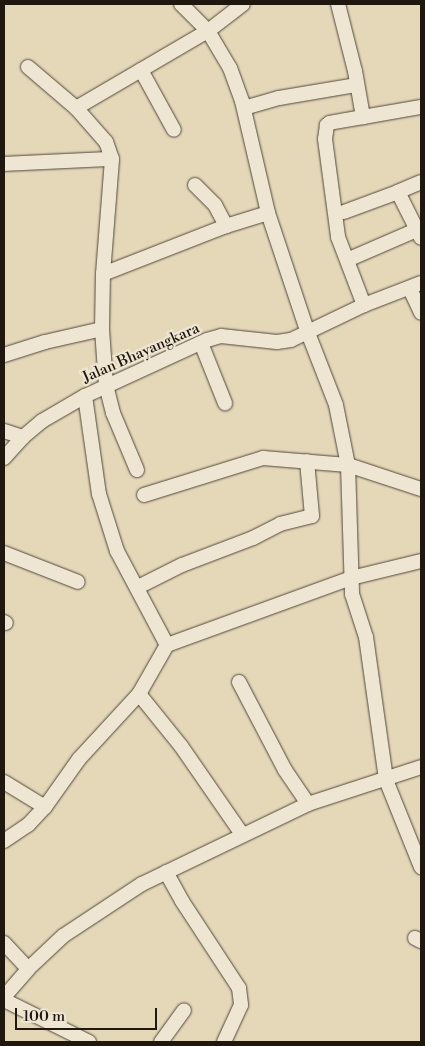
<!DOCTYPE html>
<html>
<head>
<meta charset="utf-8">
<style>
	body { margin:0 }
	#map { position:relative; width:425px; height:1046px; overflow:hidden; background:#e5d8b9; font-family:"Libre Bodoni",serif }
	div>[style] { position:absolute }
	.roads { filter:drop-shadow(0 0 1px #51473a) drop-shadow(0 0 1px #51473a) }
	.minor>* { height:14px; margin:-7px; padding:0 7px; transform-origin:7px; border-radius:7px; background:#eee6d2 }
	span { translate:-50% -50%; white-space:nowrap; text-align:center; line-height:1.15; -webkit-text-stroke:4.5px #eee6d2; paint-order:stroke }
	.street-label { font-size:15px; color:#20170f }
	.frame { position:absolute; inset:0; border:5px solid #20170f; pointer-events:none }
	.scale { position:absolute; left:15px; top:1008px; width:142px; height:22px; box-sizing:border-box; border:2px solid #20170f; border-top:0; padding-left:6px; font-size:15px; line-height:18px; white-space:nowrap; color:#20170f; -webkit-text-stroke:4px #eee6d2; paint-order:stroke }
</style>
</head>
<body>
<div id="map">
	<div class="roads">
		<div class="minor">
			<div style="left:181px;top:4px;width:38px;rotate:45deg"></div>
			<div style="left:208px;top:31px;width:43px;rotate:59.3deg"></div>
			<div style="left:230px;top:68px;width:35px;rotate:70deg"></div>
			<div style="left:242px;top:101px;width:115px;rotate:76.9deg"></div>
			<div style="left:268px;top:213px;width:126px;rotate:71.6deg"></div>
			<div style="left:308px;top:333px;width:77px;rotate:68.7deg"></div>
			<div style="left:336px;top:405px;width:61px;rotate:78.7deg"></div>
			<div style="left:348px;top:465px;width:129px;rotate:88.2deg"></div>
			<div style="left:352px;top:594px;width:45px;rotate:72deg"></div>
			<div style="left:366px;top:637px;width:144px;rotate:82deg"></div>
			<div style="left:386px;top:780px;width:94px;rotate:68.1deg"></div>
			<div style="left:338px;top:4px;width:69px;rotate:75.8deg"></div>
			<div style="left:355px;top:71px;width:47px;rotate:80.1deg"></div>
			<div style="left:363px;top:117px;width:34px;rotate:170deg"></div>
			<div style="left:330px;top:123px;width:4px;rotate:146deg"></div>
			<div style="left:327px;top:125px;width:14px;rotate:98deg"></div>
			<div style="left:325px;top:139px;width:99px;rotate:82.4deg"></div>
			<div style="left:338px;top:237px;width:73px;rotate:69.1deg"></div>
			<div style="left:28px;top:67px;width:63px;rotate:40.5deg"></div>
			<div style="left:141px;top:70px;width:68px;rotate:61.2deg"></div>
			<div style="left:244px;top:108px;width:36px;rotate:-16deg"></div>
			<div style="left:279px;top:98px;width:79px;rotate:-9.5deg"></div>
			<div style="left:363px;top:117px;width:59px;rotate:-9.8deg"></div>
			<div style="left:4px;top:164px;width:108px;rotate:-2.7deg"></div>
			<div style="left:421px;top:182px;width:25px;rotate:157deg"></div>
			<div style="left:398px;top:192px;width:51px;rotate:63.4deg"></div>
			<div style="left:195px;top:185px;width:28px;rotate:45deg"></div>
			<div style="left:215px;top:205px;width:24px;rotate:62deg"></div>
			<div style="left:344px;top:212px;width:58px;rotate:-20.3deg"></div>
			<div style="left:354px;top:257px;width:73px;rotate:-23.4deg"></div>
			<div style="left:103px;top:274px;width:132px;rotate:-21.3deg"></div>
			<div style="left:226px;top:226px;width:44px;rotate:-17.2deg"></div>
			<div style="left:410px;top:289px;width:26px;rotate:65deg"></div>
			<div style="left:201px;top:343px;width:65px;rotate:68.2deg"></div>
			<div style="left:4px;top:355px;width:43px;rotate:-17.6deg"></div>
			<div style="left:45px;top:342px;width:58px;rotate:-12.8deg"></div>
			<div style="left:85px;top:396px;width:99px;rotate:81.9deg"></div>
			<div style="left:99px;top:494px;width:60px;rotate:72.5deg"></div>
			<div style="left:117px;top:551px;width:106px;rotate:62deg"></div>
			<div style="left:4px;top:431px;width:20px;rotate:18deg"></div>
			<div style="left:4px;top:458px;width:28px;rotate:-48deg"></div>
			<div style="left:23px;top:437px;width:25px;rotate:-40deg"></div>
			<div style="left:42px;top:421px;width:50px;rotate:-30.2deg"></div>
			<div style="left:85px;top:396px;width:134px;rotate:-24.7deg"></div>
			<div style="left:207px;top:340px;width:15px;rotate:-16deg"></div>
			<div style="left:221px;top:336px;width:56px;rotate:6.1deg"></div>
			<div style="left:277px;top:342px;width:14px;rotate:-8deg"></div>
			<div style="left:291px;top:340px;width:81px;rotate:-25.6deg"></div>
			<div style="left:364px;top:305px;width:61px;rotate:-21.1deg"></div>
			<div style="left:137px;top:470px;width:62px;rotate:-112.8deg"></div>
			<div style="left:113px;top:413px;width:29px;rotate:-104deg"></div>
			<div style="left:106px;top:385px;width:56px;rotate:-94.1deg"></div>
			<div style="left:102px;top:329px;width:55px;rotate:-89deg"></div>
			<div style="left:103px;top:274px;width:115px;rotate:-85.5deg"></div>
			<div style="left:112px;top:159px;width:18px;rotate:-109deg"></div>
			<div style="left:106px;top:142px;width:45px;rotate:-131.4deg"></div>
			<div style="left:76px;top:108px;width:153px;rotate:-30.3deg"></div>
			<div style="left:208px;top:31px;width:44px;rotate:-37.6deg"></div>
			<div style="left:144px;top:495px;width:125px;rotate:-17.3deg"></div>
			<div style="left:263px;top:458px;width:85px;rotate:4.7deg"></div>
			<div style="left:348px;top:465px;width:77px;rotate:18.2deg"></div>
			<div style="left:4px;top:553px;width:79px;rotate:21.4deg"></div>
			<div style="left:138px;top:587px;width:49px;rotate:-26.6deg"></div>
			<div style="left:182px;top:565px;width:76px;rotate:-20.8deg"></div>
			<div style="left:253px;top:538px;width:30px;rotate:-27deg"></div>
			<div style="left:280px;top:524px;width:33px;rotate:-14deg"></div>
			<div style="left:312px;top:516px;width:55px;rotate:-95.2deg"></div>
			<div style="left:4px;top:622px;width:2px;rotate:27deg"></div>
			<div style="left:239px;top:682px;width:99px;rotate:62.4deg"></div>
			<div style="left:285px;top:770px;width:41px;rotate:55.9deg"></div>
			<div style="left:139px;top:694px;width:67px;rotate:51.1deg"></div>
			<div style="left:181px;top:746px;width:107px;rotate:55.3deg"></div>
			<div style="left:4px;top:782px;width:48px;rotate:31.4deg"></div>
			<div style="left:4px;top:841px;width:29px;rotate:-34deg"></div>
			<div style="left:28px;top:825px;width:25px;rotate:-47deg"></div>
			<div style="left:45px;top:807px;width:59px;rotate:-54.7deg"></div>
			<div style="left:79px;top:759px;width:88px;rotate:-47.3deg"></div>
			<div style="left:139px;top:694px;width:56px;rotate:-60.3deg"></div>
			<div style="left:167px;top:645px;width:196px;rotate:-20deg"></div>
			<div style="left:351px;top:578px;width:72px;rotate:-13.7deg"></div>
			<div style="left:166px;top:872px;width:33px;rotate:61deg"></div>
			<div style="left:182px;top:901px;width:104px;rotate:56.8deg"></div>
			<div style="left:239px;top:988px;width:17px;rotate:83deg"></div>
			<div style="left:241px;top:1005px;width:41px;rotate:114.7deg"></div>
			<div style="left:415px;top:938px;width:7px;rotate:27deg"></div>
			<div style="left:4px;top:943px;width:35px;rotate:47deg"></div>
			<div style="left:4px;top:997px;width:37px;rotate:-49deg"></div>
			<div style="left:28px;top:969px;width:48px;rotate:-43.3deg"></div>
			<div style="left:63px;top:936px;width:95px;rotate:-33.4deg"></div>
			<div style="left:142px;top:884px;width:184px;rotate:-25.7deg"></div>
			<div style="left:308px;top:804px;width:119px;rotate:-18.1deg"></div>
			<div style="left:4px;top:1000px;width:95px;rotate:26.3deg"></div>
			<div style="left:161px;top:1042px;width:39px;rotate:-54deg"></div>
		</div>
	</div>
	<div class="street-label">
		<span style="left:141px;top:353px;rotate:-24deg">Jalan Bhayangkara</span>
	</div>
	<div class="frame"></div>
	<div class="scale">100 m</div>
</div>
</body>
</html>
